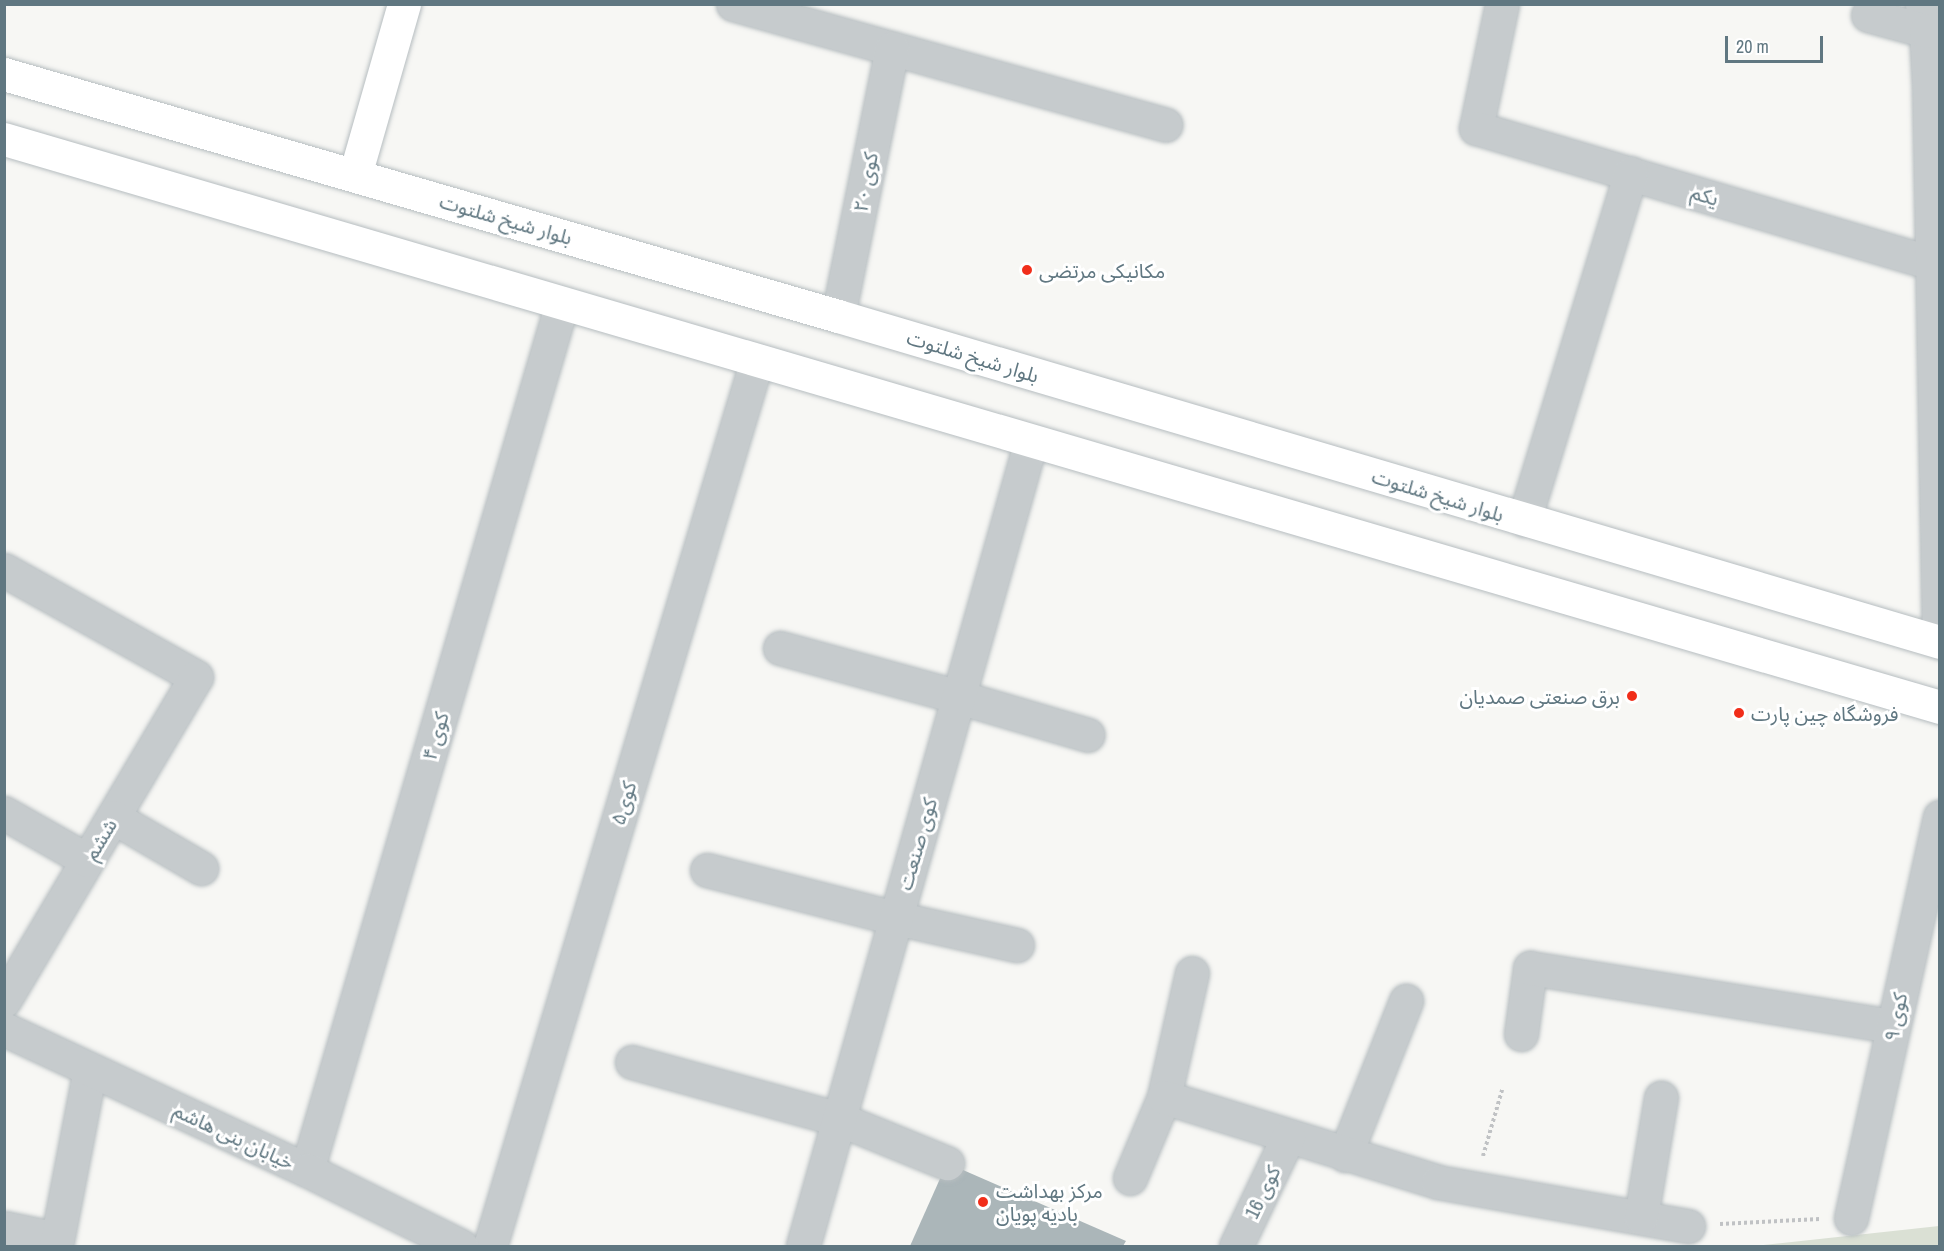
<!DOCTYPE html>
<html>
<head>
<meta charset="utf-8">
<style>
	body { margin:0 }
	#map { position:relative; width:1944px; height:1251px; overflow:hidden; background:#f7f7f4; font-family:"Archivo Narrow","Noto Sans Arabic",sans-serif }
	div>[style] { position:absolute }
	.green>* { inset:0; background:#dae0d4 }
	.building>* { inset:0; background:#abb6b9 }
	.path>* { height:4px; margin-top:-2px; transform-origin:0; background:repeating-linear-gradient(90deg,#c0c2c4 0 3px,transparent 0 6px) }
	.roads { filter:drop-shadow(0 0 2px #b6bdc0) drop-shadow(0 0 2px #b6bdc0) }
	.minor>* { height:33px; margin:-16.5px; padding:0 16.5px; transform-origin:16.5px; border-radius:16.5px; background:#c6cbcd }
	.tertiary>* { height:33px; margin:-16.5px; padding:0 16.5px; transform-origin:16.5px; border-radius:16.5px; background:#c6cbcd }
	.secondary>* { height:33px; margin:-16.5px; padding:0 16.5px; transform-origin:16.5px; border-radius:16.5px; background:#fff }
	.dots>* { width:16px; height:16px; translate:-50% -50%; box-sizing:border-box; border:3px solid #fff; border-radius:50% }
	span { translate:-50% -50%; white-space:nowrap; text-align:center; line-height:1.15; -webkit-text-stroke:6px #fff; paint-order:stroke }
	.street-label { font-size:20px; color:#607781 }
	.poi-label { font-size:20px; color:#607781 }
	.left { translate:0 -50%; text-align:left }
	.right { translate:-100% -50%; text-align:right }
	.frame { position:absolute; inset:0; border:6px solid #607781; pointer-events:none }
	.scale { position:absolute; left:1725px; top:36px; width:98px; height:27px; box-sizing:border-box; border:3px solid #607781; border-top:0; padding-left:8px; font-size:18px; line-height:21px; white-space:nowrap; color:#607781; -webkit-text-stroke:4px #fff; paint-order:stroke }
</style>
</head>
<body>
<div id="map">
	<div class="green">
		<div style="clip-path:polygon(1939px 1226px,1939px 1246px,1754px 1246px)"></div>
	</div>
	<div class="building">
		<div style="clip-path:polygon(947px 1163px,1126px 1241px,1123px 1246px,910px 1246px)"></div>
	</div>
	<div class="path">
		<div style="left:1483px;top:1156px;width:69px;rotate:-73.9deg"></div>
		<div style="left:1720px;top:1224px;width:100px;rotate:-2.9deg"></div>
	</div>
	<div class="roads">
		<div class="minor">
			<div style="left:733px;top:4px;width:449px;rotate:15.6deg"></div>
			<div style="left:1502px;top:4px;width:127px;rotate:101.8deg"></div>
			<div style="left:1476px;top:128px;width:477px;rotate:16.5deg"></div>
			<div style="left:1933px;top:263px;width:7px;rotate:-16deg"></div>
			<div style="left:1922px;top:4px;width:27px;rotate:82deg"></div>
			<div style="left:1926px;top:31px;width:56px;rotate:86.9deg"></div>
			<div style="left:1929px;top:87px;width:555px;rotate:88.97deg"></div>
			<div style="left:1868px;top:15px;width:60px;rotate:15.4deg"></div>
			<div style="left:1926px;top:31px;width:14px;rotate:-12deg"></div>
			<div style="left:838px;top:316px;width:273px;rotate:-78.6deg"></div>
			<div style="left:1524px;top:520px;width:363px;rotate:-72.9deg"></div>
			<div style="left:4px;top:570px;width:220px;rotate:29.1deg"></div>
			<div style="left:196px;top:677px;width:376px;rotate:120.7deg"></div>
			<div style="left:780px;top:648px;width:186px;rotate:15.3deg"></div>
			<div style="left:959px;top:697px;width:134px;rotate:16.4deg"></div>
			<div style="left:4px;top:813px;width:95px;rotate:29.5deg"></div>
			<div style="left:113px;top:817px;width:102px;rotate:30.1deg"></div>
			<div style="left:707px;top:870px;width:195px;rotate:14.3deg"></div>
			<div style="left:896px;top:918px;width:124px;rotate:12.6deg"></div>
			<div style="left:1521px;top:1034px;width:67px;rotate:-82.2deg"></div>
			<div style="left:1530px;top:968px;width:368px;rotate:9.1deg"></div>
			<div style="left:632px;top:1062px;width:215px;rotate:15.4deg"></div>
			<div style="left:839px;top:1119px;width:117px;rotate:22.2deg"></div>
			<div style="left:1164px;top:1097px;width:127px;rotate:-77.3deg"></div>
			<div style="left:1345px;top:1155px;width:166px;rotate:-68.4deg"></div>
			<div style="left:307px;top:1170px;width:904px;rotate:-73.61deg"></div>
			<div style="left:1130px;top:1178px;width:88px;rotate:-67.2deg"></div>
			<div style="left:1164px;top:1097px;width:287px;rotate:17.2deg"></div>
			<div style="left:1438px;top:1182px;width:254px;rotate:10deg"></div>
			<div style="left:1641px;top:1217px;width:121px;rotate:-80.5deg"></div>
			<div style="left:1851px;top:1218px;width:411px;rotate:-77.5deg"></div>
			<div style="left:4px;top:1228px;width:54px;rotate:11.7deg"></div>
			<div style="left:56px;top:1246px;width:179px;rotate:-79.1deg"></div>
			<div style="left:490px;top:1246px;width:925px;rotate:-73.23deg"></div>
			<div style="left:803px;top:1246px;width:837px;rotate:-74.19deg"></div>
			<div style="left:1236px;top:1246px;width:121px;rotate:-64.5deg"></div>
		</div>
		<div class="tertiary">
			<div style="left:4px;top:1029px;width:334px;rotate:25deg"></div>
			<div style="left:307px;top:1170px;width:172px;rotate:26.3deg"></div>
		</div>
		<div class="secondary">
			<div style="left:4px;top:74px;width:868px;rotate:16.18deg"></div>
			<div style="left:838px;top:316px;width:1149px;rotate:16.48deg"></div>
			<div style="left:4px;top:139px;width:2018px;rotate:16.35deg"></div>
			<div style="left:355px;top:175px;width:178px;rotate:-74deg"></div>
		</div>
	</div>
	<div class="dots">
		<div style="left:1027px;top:270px;background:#f12e1a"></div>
		<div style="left:1632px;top:696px;background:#f12e1a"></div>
		<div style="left:1739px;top:713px;background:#f12e1a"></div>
		<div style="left:983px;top:1202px;background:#f12e1a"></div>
	</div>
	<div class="street-label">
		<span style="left:865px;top:182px;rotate:-79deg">کوی ۲۰</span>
		<span style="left:1705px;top:195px;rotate:17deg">یکم</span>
		<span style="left:506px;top:219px;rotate:16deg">بلوار شیخ شلتوت</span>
		<span style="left:973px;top:356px;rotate:17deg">بلوار شیخ شلتوت</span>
		<span style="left:1438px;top:495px;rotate:17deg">بلوار شیخ شلتوت</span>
		<span style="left:435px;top:736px;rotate:-74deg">کوی ۴</span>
		<span style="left:623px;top:803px;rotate:-73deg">کوی۵</span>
		<span style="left:100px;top:839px;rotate:-59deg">ششم</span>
		<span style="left:917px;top:844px;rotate:-74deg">کوی صنعت</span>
		<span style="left:1895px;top:1017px;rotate:-78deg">کوی ۹</span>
		<span style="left:234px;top:1136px;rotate:25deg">خیابان بنی هاشم</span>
		<span style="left:1262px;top:1192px;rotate:-64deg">کوی 16</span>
	</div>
	<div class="poi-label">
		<span class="left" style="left:1039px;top:270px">مکانیکی مرتضی</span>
		<span class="right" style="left:1620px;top:696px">برق صنعتی صمدیان</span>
		<span class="left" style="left:1751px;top:713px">فروشگاه چین پارت</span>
		<span class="left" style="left:996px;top:1202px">مرکز بهداشت<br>بادیه پویان</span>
	</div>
	<div class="frame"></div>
	<div class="scale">20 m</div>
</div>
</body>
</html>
